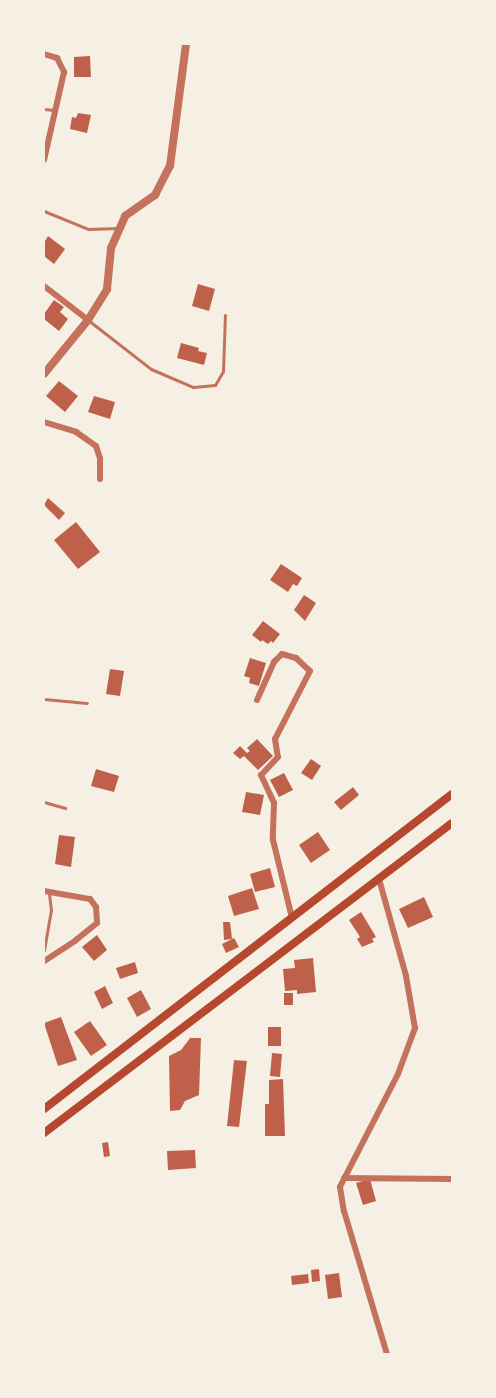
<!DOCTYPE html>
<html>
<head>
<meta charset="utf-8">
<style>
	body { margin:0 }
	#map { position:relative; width:496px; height:1398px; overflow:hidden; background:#f6efe4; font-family:"Work Sans",sans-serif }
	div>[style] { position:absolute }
	.building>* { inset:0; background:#bf614a }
	.service>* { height:3px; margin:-1.5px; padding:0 1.5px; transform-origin:1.5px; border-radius:1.5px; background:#c5725c }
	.minor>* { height:6px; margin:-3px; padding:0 3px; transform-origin:3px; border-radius:3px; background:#c5725c }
	.tertiary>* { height:8px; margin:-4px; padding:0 4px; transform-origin:4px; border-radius:4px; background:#c5725c }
	.secondary>* { height:8px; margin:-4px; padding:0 4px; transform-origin:4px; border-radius:4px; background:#b5482f }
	span { translate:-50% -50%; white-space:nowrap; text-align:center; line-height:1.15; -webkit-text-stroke:4.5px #f6efe4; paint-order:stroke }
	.frame { position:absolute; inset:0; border:45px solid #f6efe4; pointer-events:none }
</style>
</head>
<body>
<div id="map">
	<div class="building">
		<div style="clip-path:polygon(90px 56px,91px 77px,74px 77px,74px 57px)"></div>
		<div style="clip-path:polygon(78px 113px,91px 115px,87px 133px,70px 129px,72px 117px,76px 118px)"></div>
		<div style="clip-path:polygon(48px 236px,65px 249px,54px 264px,44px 256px,44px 243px)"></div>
		<div style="clip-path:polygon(198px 284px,215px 289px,209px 311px,192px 306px)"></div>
		<div style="clip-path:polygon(54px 300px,64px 307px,60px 312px,68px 319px,59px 331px,44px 319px,44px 314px)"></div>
		<div style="clip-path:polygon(181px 343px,199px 348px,198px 351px,207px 353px,204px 365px,177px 358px)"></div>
		<div style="clip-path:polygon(59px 381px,78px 396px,65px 412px,46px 396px)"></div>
		<div style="clip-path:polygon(94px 396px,115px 402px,110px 419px,88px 412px)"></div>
		<div style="clip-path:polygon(48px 498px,65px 513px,59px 520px,44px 505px)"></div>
		<div style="clip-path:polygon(76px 522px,100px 552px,78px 569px,54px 540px)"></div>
		<div style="clip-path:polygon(281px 564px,302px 578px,297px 586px,293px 584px,288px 592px,270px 580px)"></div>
		<div style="clip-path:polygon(304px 595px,316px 603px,305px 621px,294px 610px)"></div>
		<div style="clip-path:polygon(263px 621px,280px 634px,273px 643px,271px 641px,268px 644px,262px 640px,261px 642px,252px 635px)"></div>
		<div style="clip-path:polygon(250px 658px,266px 663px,259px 686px,249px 683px,250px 678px,244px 676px)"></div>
		<div style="clip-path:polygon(110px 669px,124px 671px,120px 696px,106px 694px)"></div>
		<div style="clip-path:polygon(257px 739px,273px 756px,258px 770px,244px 756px,240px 759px,233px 753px,240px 746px,247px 753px,250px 751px,247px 748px)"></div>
		<div style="clip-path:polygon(311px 759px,321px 766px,312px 780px,301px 773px)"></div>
		<div style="clip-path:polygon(96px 769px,119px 776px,114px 792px,91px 786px)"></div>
		<div style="clip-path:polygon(284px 773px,293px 790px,279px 797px,270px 780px)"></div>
		<div style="clip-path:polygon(353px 787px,359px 795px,341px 810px,334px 802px)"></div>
		<div style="clip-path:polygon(246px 792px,264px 795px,260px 815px,242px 812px)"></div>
		<div style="clip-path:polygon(318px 832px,330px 850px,311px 863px,299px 845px)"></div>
		<div style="clip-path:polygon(59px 835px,75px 837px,71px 867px,55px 864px)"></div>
		<div style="clip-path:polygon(270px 868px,275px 887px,255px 892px,250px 874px)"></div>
		<div style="clip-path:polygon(252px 888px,259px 909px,234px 916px,228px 896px)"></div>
		<div style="clip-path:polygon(424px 897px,433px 917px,408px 928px,399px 909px)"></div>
		<div style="clip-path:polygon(361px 912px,376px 937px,372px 939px,374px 942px,362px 947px,357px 939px,360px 937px,349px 920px)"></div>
		<div style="clip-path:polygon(223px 922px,230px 922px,232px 939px,224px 940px)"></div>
		<div style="clip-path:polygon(97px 935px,107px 950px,94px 961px,82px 947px)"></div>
		<div style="clip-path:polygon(234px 938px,239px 947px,226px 953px,222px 944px)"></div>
		<div style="clip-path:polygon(313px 958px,316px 992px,297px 994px,297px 990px,285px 991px,283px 969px,295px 968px,294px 960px)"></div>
		<div style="clip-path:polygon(135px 962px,138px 973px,120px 979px,116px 968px)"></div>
		<div style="clip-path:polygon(105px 986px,113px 1003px,102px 1009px,94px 992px)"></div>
		<div style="clip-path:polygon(141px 990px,151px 1009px,137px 1017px,127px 998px)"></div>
		<div style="clip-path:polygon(284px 993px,293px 993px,293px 1005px,284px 1005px)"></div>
		<div style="clip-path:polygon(61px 1017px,77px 1060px,58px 1066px,44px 1023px)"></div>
		<div style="clip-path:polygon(90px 1021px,107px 1045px,91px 1056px,74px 1032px)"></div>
		<div style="clip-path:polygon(268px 1027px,281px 1027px,281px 1046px,268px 1046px)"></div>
		<div style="clip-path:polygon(190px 1038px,201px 1038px,199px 1095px,185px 1101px,180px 1110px,170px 1111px,169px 1056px,181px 1050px)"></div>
		<div style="clip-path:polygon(272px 1053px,282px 1054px,280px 1077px,270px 1076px)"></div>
		<div style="clip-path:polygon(234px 1060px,247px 1061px,239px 1127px,227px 1126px)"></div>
		<div style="clip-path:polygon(283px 1079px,285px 1136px,265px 1136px,265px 1104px,269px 1104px,269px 1080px)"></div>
		<div style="clip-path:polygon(108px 1142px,110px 1156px,104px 1157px,102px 1143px)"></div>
		<div style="clip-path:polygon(195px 1150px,196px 1168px,168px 1170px,167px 1151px)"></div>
		<div style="clip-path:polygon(370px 1179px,376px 1201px,363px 1205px,356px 1183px)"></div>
		<div style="clip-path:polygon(319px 1269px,320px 1281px,312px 1282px,311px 1270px)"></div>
		<div style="clip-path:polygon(339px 1273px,342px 1297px,328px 1299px,325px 1275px)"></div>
		<div style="clip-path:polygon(308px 1274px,309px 1283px,292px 1285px,291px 1276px)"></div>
	</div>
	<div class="service">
		<div style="left:44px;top:109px;width:10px;rotate:6deg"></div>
		<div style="left:44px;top:211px;width:48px;rotate:22.2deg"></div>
		<div style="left:88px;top:229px;width:31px;rotate:-2deg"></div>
		<div style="left:88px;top:320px;width:80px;rotate:37.9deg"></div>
		<div style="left:151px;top:369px;width:46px;rotate:23.2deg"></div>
		<div style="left:193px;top:387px;width:22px;rotate:-5deg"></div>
		<div style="left:215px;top:385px;width:16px;rotate:-60deg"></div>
		<div style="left:223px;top:371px;width:56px;rotate:-88deg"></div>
		<div style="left:44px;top:699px;width:43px;rotate:5.3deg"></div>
		<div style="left:44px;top:802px;width:22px;rotate:16deg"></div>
		<div style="left:44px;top:950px;width:41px;rotate:-80.1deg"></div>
		<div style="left:51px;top:910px;width:17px;rotate:-97deg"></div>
	</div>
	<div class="minor">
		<div style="left:44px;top:54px;width:14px;rotate:17deg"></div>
		<div style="left:57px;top:58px;width:16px;rotate:63deg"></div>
		<div style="left:64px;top:72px;width:90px;rotate:102.8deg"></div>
		<div style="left:44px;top:286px;width:56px;rotate:37.7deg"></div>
		<div style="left:44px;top:422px;width:34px;rotate:17deg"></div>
		<div style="left:76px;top:432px;width:24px;rotate:35deg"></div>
		<div style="left:96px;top:446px;width:13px;rotate:72deg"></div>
		<div style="left:100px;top:458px;width:21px;rotate:90deg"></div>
		<div style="left:257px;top:700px;width:42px;rotate:-65.9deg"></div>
		<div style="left:274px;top:662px;width:11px;rotate:-45deg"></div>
		<div style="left:282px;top:654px;width:15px;rotate:16deg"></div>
		<div style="left:296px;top:658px;width:19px;rotate:43deg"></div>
		<div style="left:310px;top:671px;width:76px;rotate:117.2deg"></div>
		<div style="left:275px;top:739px;width:18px;rotate:81deg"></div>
		<div style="left:278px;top:757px;width:25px;rotate:133deg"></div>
		<div style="left:261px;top:775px;width:31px;rotate:65deg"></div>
		<div style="left:274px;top:803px;width:37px;rotate:92deg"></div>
		<div style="left:273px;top:840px;width:80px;rotate:76.3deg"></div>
		<div style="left:379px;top:879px;width:101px;rotate:74.4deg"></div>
		<div style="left:406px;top:976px;width:53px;rotate:80.2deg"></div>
		<div style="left:415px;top:1028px;width:49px;rotate:110.3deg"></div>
		<div style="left:398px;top:1074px;width:127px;rotate:117.2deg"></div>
		<div style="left:340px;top:1187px;width:24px;rotate:81deg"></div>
		<div style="left:344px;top:1211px;width:149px;rotate:73.3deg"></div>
		<div style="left:44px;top:891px;width:47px;rotate:9.9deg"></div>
		<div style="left:90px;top:899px;width:10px;rotate:53deg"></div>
		<div style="left:96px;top:907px;width:16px;rotate:86deg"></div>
		<div style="left:97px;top:923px;width:28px;rotate:141deg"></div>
		<div style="left:75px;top:941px;width:37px;rotate:147deg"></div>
		<div style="left:344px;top:1178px;width:108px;rotate:0.5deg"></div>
	</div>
	<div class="tertiary">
		<div style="left:44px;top:374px;width:70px;rotate:-50.8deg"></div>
		<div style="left:88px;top:320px;width:36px;rotate:-58deg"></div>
		<div style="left:107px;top:289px;width:41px;rotate:-84.4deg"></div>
		<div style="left:111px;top:248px;width:35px;rotate:-66deg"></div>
		<div style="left:125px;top:216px;width:37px;rotate:-35deg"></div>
		<div style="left:155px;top:195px;width:33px;rotate:-63deg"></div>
		<div style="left:170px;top:166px;width:123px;rotate:-82.5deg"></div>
	</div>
	<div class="secondary">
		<div style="left:44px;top:1109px;width:515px;rotate:-37.67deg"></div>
		<div style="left:44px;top:1133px;width:512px;rotate:-37.23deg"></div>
	</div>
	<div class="frame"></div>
</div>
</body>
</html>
